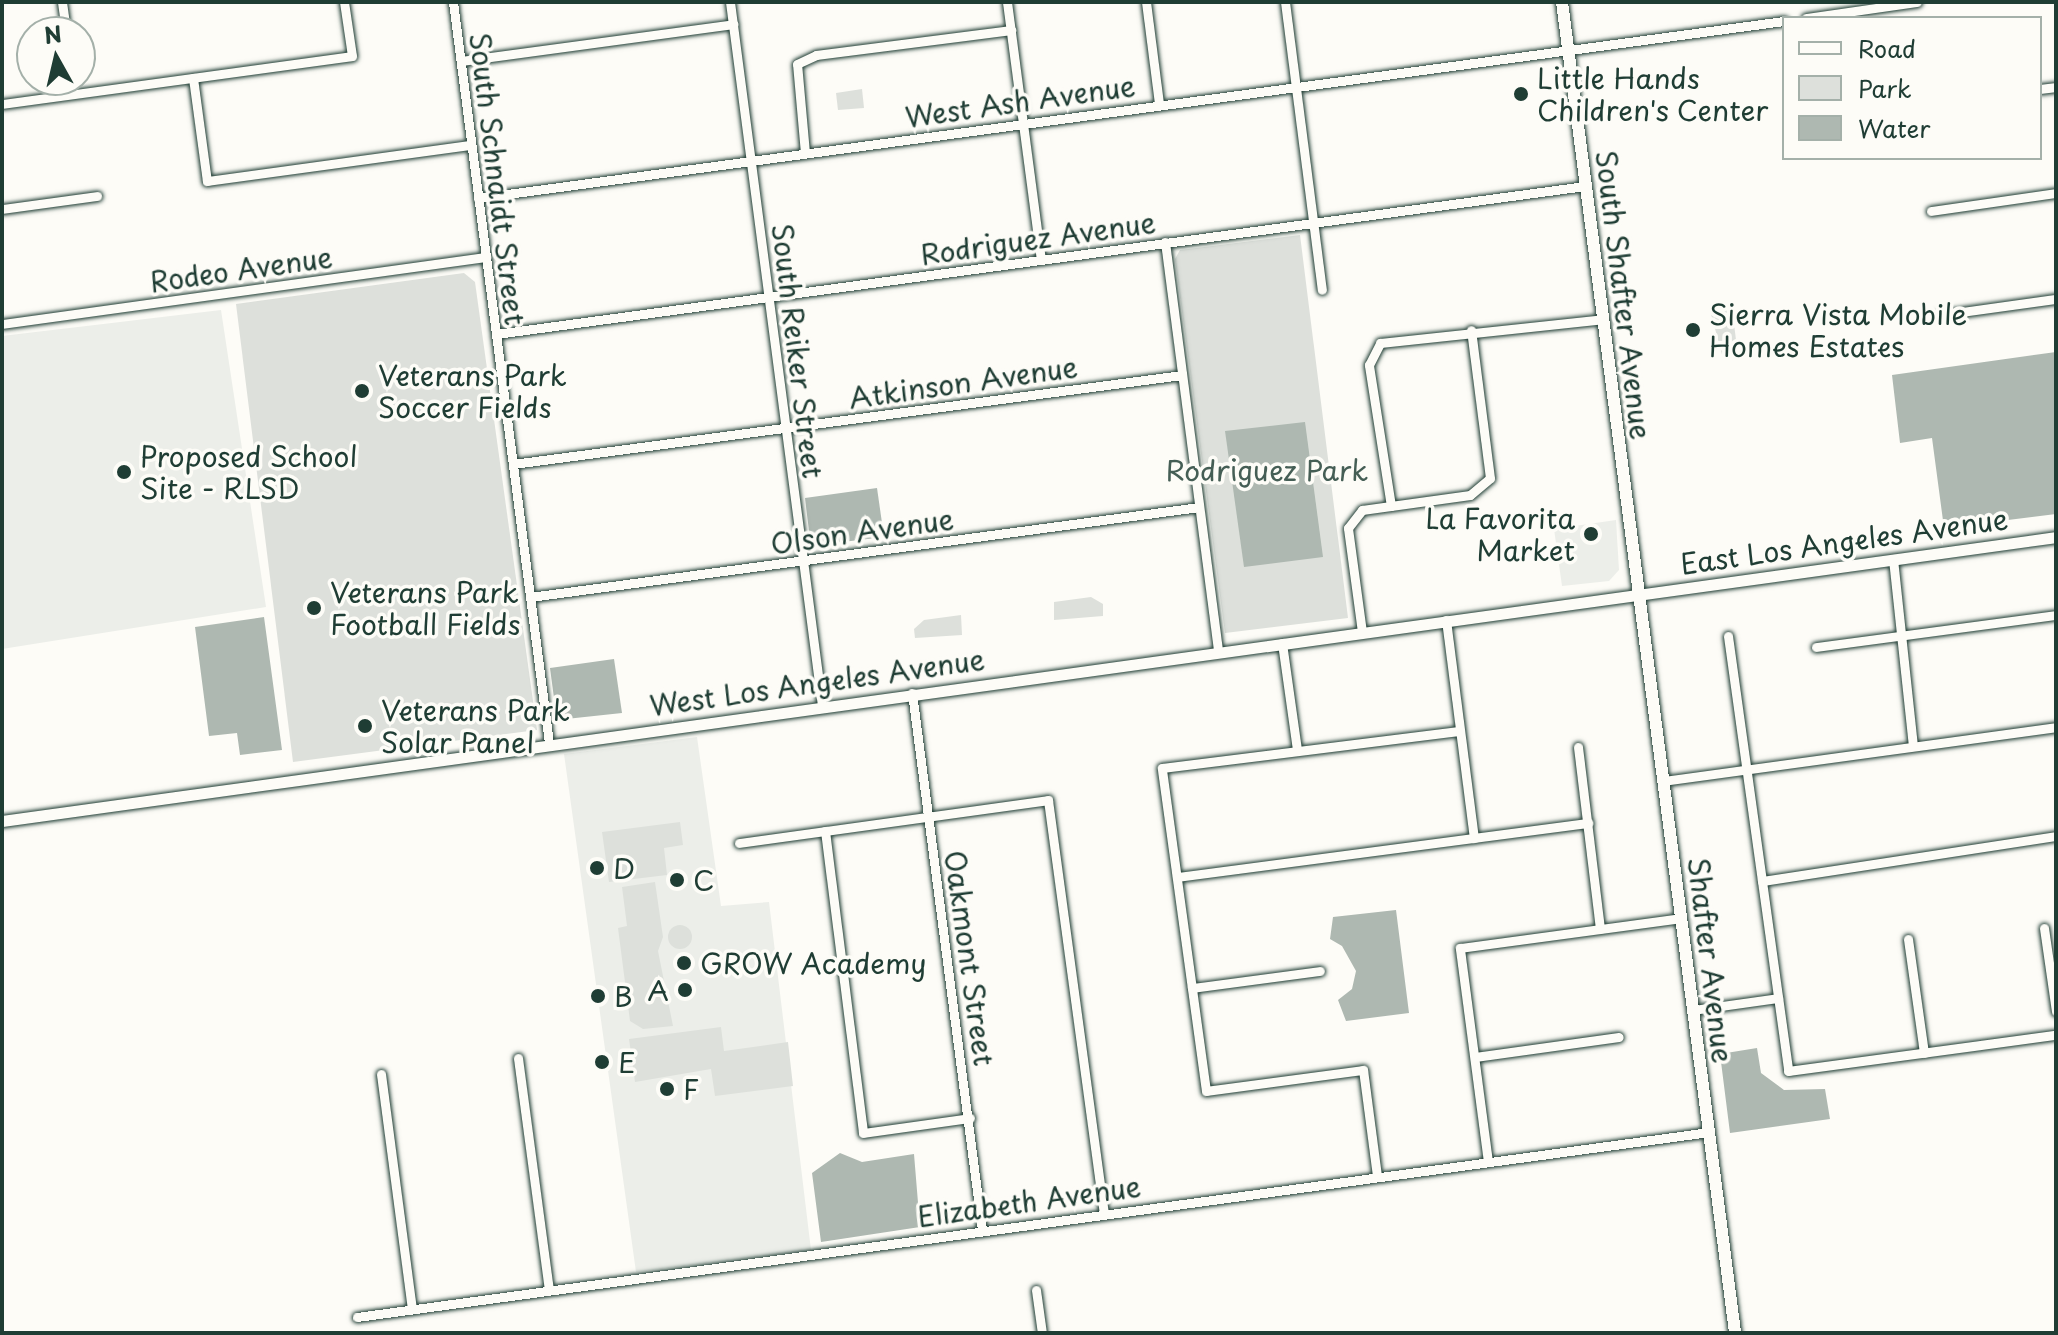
<!DOCTYPE html>
<html>
<head>
<meta charset="utf-8">
<style>
	body { margin:0 }
	#map { position:relative; width:2058px; height:1335px; overflow:hidden; background:#fdfcf7; font-family:"Playpen Sans",sans-serif }
	div>[style] { position:absolute }
	.built>* { inset:0; background:#eceee9 }
	.green>* { inset:0; background:#dde0db }
	.round { border-radius:50% }
	.water>* { inset:0; background:#aeb8b1 }
	.roads { filter:drop-shadow(0 0 2px #1f3d34) drop-shadow(0 0 2px #1f3d34) }
	.minor>* { height:9px; margin:-4.5px; padding:0 4.5px; transform-origin:4.5px; border-radius:4.5px; background:#fdfcf7 }
	.tertiary>* { height:11px; margin:-5.5px; padding:0 5.5px; transform-origin:5.5px; border-radius:5.5px; background:#fdfcf7 }
	.secondary>* { height:12px; margin:-6px; padding:0 6px; transform-origin:6px; border-radius:6px; background:#fdfcf7 }
	.dots>* { width:22px; height:22px; translate:-50% -50%; box-sizing:border-box; border:4px solid #fdfcf7; border-radius:50% }
	span { translate:-50% -50%; white-space:nowrap; text-align:center; line-height:1.15; -webkit-text-stroke:7px #fdfcf7; paint-order:stroke }
	.poi-label { font-size:28px; color:#1f3d34 }
	.left { translate:0 -50%; text-align:left }
	.right { translate:-100% -50%; text-align:right }
	.street-label { font-size:28px; color:#1f3d34 }
	.park-label { font-size:28px; color:#455e55 }
	.frame { position:absolute; inset:0; border:4px solid #1f3d34; pointer-events:none }
	.legend { position:absolute; left:1782px; top:16px; width:260px; height:144px; box-sizing:border-box; background:#fdfcf7; border:2px solid #a4b0a9; margin:0; padding:10px 14px; list-style:none; font-size:24px; color:#1f3d34 }
	.legend li { display:flex; align-items:center; gap:16px; height:40px }
	.legend b { width:40px; border:2px solid #a4b0a9 }
	.north { position:absolute; left:16px; top:16px; width:80px; height:80px; box-sizing:border-box; background:#fdfcf7; border:2px solid #a4b0a9; border-radius:50%; rotate:352deg; font-size:22px; font-weight:700; line-height:32px; text-align:center; color:#1f3d34 }
	.north::after { content:''; display:block; margin:auto; width:28px; height:36px; background:#1f3d34; clip-path:polygon(50% 0,100% 100%,50% 72%,0 100%) }
</style>
</head>
<body>
<div id="map">
	<div class="built">
		<div style="clip-path:polygon(221px 310px,266px 607px,2px 649px,2px 336px)"></div>
		<div style="clip-path:polygon(1616px 520px,1619px 570px,1609px 581px,1562px 586px,1554px 529px)"></div>
		<div style="clip-path:polygon(697px 737px,721px 906px,769px 902px,811px 1250px,636px 1272px,564px 754px)"></div>
	</div>
	<div class="green">
		<div style="clip-path:polygon(862px 89px,864px 108px,838px 110px,836px 93px)"></div>
		<div style="clip-path:polygon(1300px 235px,1348px 618px,1225px 633px,1175px 259px,1180px 250px)"></div>
		<div style="clip-path:polygon(464px 273px,475px 282px,537px 730px,293px 762px,236px 304px)"></div>
		<div style="clip-path:polygon(1732px 308px,1738px 356px,1723px 358px,1711px 314px)"></div>
		<div style="clip-path:polygon(1091px 597px,1103px 604px,1103px 616px,1054px 620px,1054px 602px)"></div>
		<div style="clip-path:polygon(961px 615px,962px 635px,915px 638px,914px 629px,924px 620px)"></div>
		<div style="clip-path:polygon(680px 822px,683px 845px,664px 848px,667px 875px,609px 882px,602px 832px)"></div>
		<div style="clip-path:polygon(655px 882px,663px 937px,658px 951px,673px 1026px,643px 1029px,630px 1021px,618px 928px,627px 926px,622px 887px)"></div>
		<div class="round" style="left:668px;top:925px;width:24px;height:24px"></div>
		<div style="clip-path:polygon(721px 1027px,724px 1051px,788px 1042px,793px 1086px,715px 1096px,711px 1069px,635px 1082px,629px 1039px)"></div>
	</div>
	<div class="water">
		<div style="clip-path:polygon(2056px 352px,2056px 514px,1944px 528px,1932px 438px,1900px 443px,1892px 375px)"></div>
		<div style="clip-path:polygon(1305px 422px,1323px 557px,1244px 567px,1225px 431px)"></div>
		<div style="clip-path:polygon(877px 488px,884px 537px,818px 545px,810px 539px,805px 498px)"></div>
		<div style="clip-path:polygon(264px 617px,282px 750px,240px 755px,237px 733px,209px 736px,195px 627px)"></div>
		<div style="clip-path:polygon(614px 659px,622px 713px,566px 719px,556px 713px,550px 668px)"></div>
		<div style="clip-path:polygon(1396px 910px,1409px 1013px,1346px 1021px,1338px 1000px,1352px 989px,1356px 971px,1342px 946px,1330px 939px,1333px 917px)"></div>
		<div style="clip-path:polygon(1757px 1048px,1761px 1073px,1784px 1090px,1825px 1089px,1830px 1119px,1730px 1133px,1720px 1054px)"></div>
		<div style="clip-path:polygon(840px 1153px,862px 1162px,914px 1154px,920px 1227px,821px 1242px,812px 1173px)"></div>
	</div>
	<div class="roads">
		<div class="minor">
			<div style="left:62px;top:2px;width:30px;rotate:82deg"></div>
			<div style="left:453px;top:2px;width:747px;rotate:82.62deg"></div>
			<div style="left:730px;top:2px;width:710px;rotate:82.55deg"></div>
			<div style="left:1007px;top:2px;width:259px;rotate:82.5deg"></div>
			<div style="left:1146px;top:2px;width:103px;rotate:82.7deg"></div>
			<div style="left:1285px;top:2px;width:290px;rotate:82.7deg"></div>
			<div style="left:1806px;top:18px;width:112px;rotate:-8.2deg"></div>
			<div style="left:461px;top:61px;width:275px;rotate:-7.7deg"></div>
			<div style="left:193px;top:78px;width:104px;rotate:82.3deg"></div>
			<div style="left:207px;top:181px;width:266px;rotate:-7.8deg"></div>
			<div style="left:2040px;top:89px;width:16px;rotate:-7deg"></div>
			<div style="left:2px;top:104px;width:353px;rotate:-7.8deg"></div>
			<div style="left:352px;top:56px;width:55px;rotate:-98.4deg"></div>
			<div style="left:805px;top:153px;width:89px;rotate:-95.1deg"></div>
			<div style="left:797px;top:64px;width:21px;rotate:-25deg"></div>
			<div style="left:816px;top:55px;width:197px;rotate:-7.3deg"></div>
			<div style="left:478px;top:198px;width:1318px;rotate:-7.72deg"></div>
			<div style="left:2px;top:209px;width:96px;rotate:-7.8deg"></div>
			<div style="left:1931px;top:211px;width:126px;rotate:-8.2deg"></div>
			<div style="left:1165px;top:242px;width:412px;rotate:82.6deg"></div>
			<div style="left:1940px;top:315px;width:117px;rotate:-7.9deg"></div>
			<div style="left:2px;top:324px;width:489px;rotate:-7.9deg"></div>
			<div style="left:496px;top:334px;width:1099px;rotate:-7.74deg"></div>
			<div style="left:513px;top:464px;width:675px;rotate:-7.58deg"></div>
			<div style="left:1391px;top:506px;width:143px;rotate:-98.9deg"></div>
			<div style="left:1369px;top:365px;width:25px;rotate:-63deg"></div>
			<div style="left:1380px;top:343px;width:224px;rotate:-6.1deg"></div>
			<div style="left:1893px;top:559px;width:188px;rotate:83.9deg"></div>
			<div style="left:530px;top:597px;width:675px;rotate:-7.66deg"></div>
			<div style="left:1446px;top:620px;width:220px;rotate:82.7deg"></div>
			<div style="left:1362px;top:632px;width:105px;rotate:-97.7deg"></div>
			<div style="left:1348px;top:528px;width:23px;rotate:-52deg"></div>
			<div style="left:1362px;top:510px;width:109px;rotate:-7.9deg"></div>
			<div style="left:1470px;top:495px;width:26px;rotate:-40deg"></div>
			<div style="left:1490px;top:478px;width:149px;rotate:-97.3deg"></div>
			<div style="left:1728px;top:636px;width:439px;rotate:82.1deg"></div>
			<div style="left:1788px;top:1071px;width:270px;rotate:-7.7deg"></div>
			<div style="left:1282px;top:643px;width:108px;rotate:82deg"></div>
			<div style="left:1816px;top:647px;width:242px;rotate:-7.6deg"></div>
			<div style="left:912px;top:693px;width:542px;rotate:82.57deg"></div>
			<div style="left:1578px;top:747px;width:183px;rotate:83.1deg"></div>
			<div style="left:1663px;top:781px;width:397px;rotate:-7.8deg"></div>
			<div style="left:825px;top:831px;width:304px;rotate:82.8deg"></div>
			<div style="left:863px;top:1133px;width:108px;rotate:-8deg"></div>
			<div style="left:739px;top:843px;width:312px;rotate:-7.9deg"></div>
			<div style="left:1048px;top:800px;width:417px;rotate:82.3deg"></div>
			<div style="left:1177px;top:877px;width:415px;rotate:-7.5deg"></div>
			<div style="left:1762px;top:881px;width:297px;rotate:-8.7deg"></div>
			<div style="left:2044px;top:928px;width:84px;rotate:81.8deg"></div>
			<div style="left:1908px;top:939px;width:115px;rotate:82deg"></div>
			<div style="left:1192px;top:988px;width:129px;rotate:-7.6deg"></div>
			<div style="left:1693px;top:1010px;width:86px;rotate:-8deg"></div>
			<div style="left:1475px;top:1057px;width:145px;rotate:-7.9deg"></div>
			<div style="left:518px;top:1058px;width:234px;rotate:82.4deg"></div>
			<div style="left:381px;top:1074px;width:237px;rotate:82.5deg"></div>
			<div style="left:1488px;top:1162px;width:216px;rotate:-97.5deg"></div>
			<div style="left:1460px;top:948px;width:223px;rotate:-7.7deg"></div>
			<div style="left:1377px;top:1176px;width:107px;rotate:-97.5deg"></div>
			<div style="left:1363px;top:1070px;width:158px;rotate:172.4deg"></div>
			<div style="left:1206px;top:1091px;width:326px;rotate:-97.8deg"></div>
			<div style="left:1162px;top:768px;width:299px;rotate:-7.1deg"></div>
			<div style="left:1036px;top:1290px;width:43px;rotate:82.1deg"></div>
			<div style="left:357px;top:1317px;width:1365px;rotate:-7.79deg"></div>
		</div>
		<div class="tertiary">
			<div style="left:2px;top:821px;width:2074px;rotate:-7.87deg"></div>
		</div>
		<div class="secondary">
			<div style="left:1562px;top:2px;width:1342px;rotate:82.59deg"></div>
		</div>
	</div>
	<div class="dots">
		<div style="left:1521px;top:94px;background:#1f3d34"></div>
		<div style="left:1693px;top:330px;background:#1f3d34"></div>
		<div style="left:362px;top:391px;background:#1f3d34"></div>
		<div style="left:124px;top:472px;background:#1f3d34"></div>
		<div style="left:1591px;top:534px;background:#1f3d34"></div>
		<div style="left:314px;top:608px;background:#1f3d34"></div>
		<div style="left:365px;top:726px;background:#1f3d34"></div>
		<div style="left:597px;top:868px;background:#1f3d34"></div>
		<div style="left:677px;top:880px;background:#1f3d34"></div>
		<div style="left:684px;top:963px;background:#1f3d34"></div>
		<div style="left:685px;top:990px;background:#1f3d34"></div>
		<div style="left:598px;top:996px;background:#1f3d34"></div>
		<div style="left:602px;top:1062px;background:#1f3d34"></div>
		<div style="left:667px;top:1089px;background:#1f3d34"></div>
	</div>
	<div class="poi-label">
		<span class="left" style="left:1537px;top:94px">Little Hands<br>Children's Center</span>
		<span class="left" style="left:1709px;top:330px">Sierra Vista Mobile<br>Homes Estates</span>
		<span class="left" style="left:378px;top:391px">Veterans Park<br>Soccer Fields</span>
		<span class="left" style="left:140px;top:472px">Proposed School<br>Site - RLSD</span>
		<span class="right" style="left:1575px;top:534px">La Favorita<br>Market</span>
		<span class="left" style="left:330px;top:608px">Veterans Park<br>Football Fields</span>
		<span class="left" style="left:381px;top:726px">Veterans Park<br>Solar Panel</span>
		<span class="left" style="left:613px;top:868px">D</span>
		<span class="left" style="left:693px;top:880px">C</span>
		<span class="left" style="left:700px;top:963px">GROW Academy</span>
		<span class="right" style="left:669px;top:990px">A</span>
		<span class="left" style="left:614px;top:996px">B</span>
		<span class="left" style="left:618px;top:1062px">E</span>
		<span class="left" style="left:683px;top:1089px">F</span>
	</div>
	<div class="street-label">
		<span style="left:1020px;top:101px;rotate:-8deg">West Ash Avenue</span>
		<span style="left:498px;top:179px;rotate:83deg">South Schnaidt Street</span>
		<span style="left:1038px;top:238px;rotate:-8deg">Rodriguez Avenue</span>
		<span style="left:241px;top:269px;rotate:-8deg">Rodeo Avenue</span>
		<span style="left:1624px;top:295px;rotate:83deg">South Shafter Avenue</span>
		<span style="left:798px;top:351px;rotate:83deg">South Reiker Street</span>
		<span style="left:963px;top:382px;rotate:-8deg">Atkinson Avenue</span>
		<span style="left:862px;top:531px;rotate:-8deg">Olson Avenue</span>
		<span style="left:1844px;top:541px;rotate:-8deg">East Los Angeles Avenue</span>
		<span style="left:817px;top:682px;rotate:-8deg">West Los Angeles Avenue</span>
		<span style="left:970px;top:958px;rotate:82deg">Oakmont Street</span>
		<span style="left:1711px;top:960px;rotate:83deg">Shafter Avenue</span>
		<span style="left:1029px;top:1201px;rotate:-8deg">Elizabeth Avenue</span>
	</div>
	<div class="park-label">
		<span style="left:1267px;top:470px">Rodriguez Park</span>
	</div>
	<div class="frame"></div>
	<ul class="legend">
	<li><b style="height:10px;background:#fdfcf7"></b>Road</li>
	<li><b style="height:22px;background:#dde0db"></b>Park</li>
	<li><b style="height:22px;background:#aeb8b1"></b>Water</li>
	</ul>
	<div class="north">N</div>
</div>
</body>
</html>
